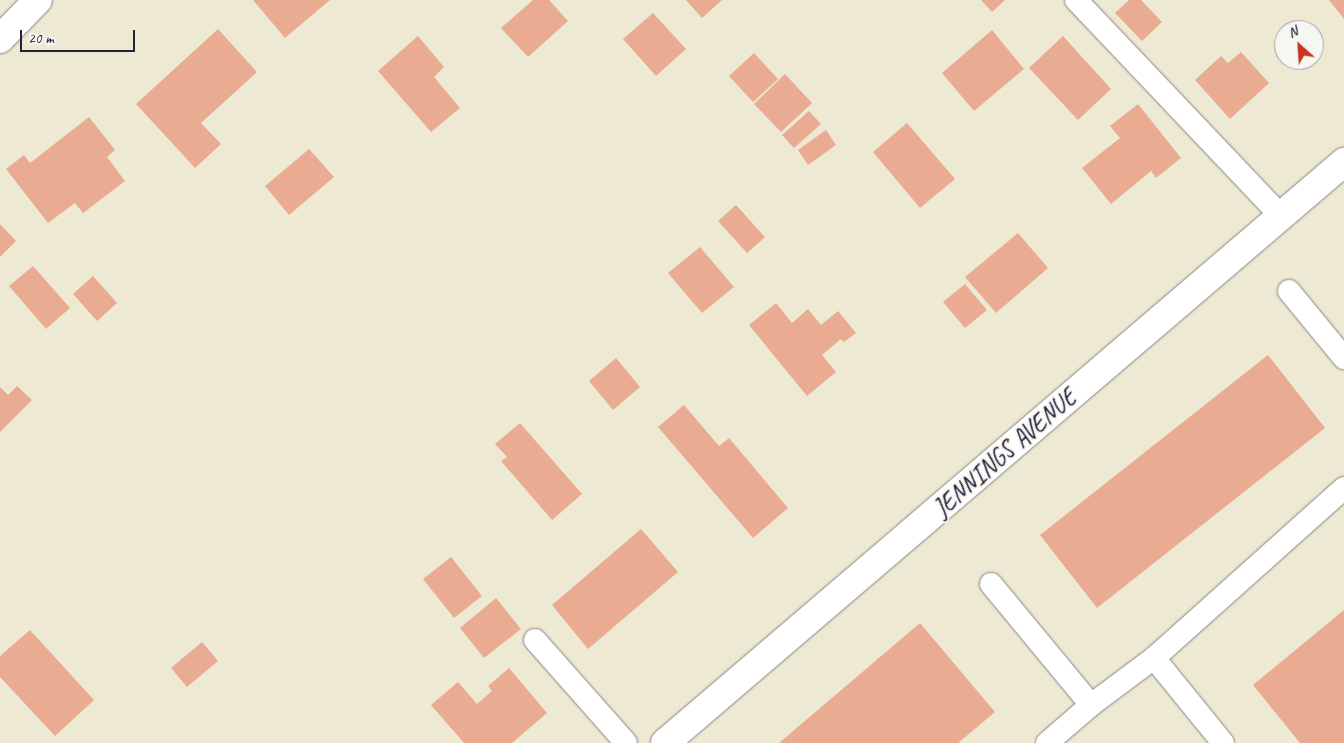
<!DOCTYPE html>
<html>
<head>
<meta charset="utf-8">
<style>
	body { margin:0 }
	#map { position:relative; width:1344px; height:743px; overflow:hidden; background:#eee9d2; font-family:Caveat,sans-serif }
	div>[style] { position:absolute }
	.building>* { inset:0; background:#e9ac93 }
	.roads { filter:drop-shadow(0 0 1px #888686) drop-shadow(0 0 1px #888686) }
	.lane>* { height:22px; margin:-11px; padding:0 11px; transform-origin:11px; border-radius:11px; background:#fff }
	.street>* { height:28px; margin:-14px; padding:0 14px; transform-origin:14px; border-radius:14px; background:#fff }
	span { translate:-50% -50%; white-space:nowrap; text-align:center; line-height:1.15; -webkit-text-stroke:4px #f6f6f2; paint-order:stroke }
	.street-label { font-size:25px; color:#22223b }
	.north { position:absolute; left:1274px; top:20px; width:50px; height:50px; box-sizing:border-box; background:#f6f6f2; border:1px solid #a1a1a9; border-radius:50%; rotate:334deg; font-size:14px; font-weight:700; line-height:20px; text-align:center; color:#22223b }
	.north::after { content:''; display:block; margin:auto; width:18px; height:22px; background:#c8321e; clip-path:polygon(50% 0,100% 100%,50% 72%,0 100%) }
	.scale { position:absolute; left:20px; top:30px; width:115px; height:22px; box-sizing:border-box; border:2px solid #22223b; border-top:0; padding-left:6px; font-size:15px; line-height:18px; white-space:nowrap; color:#22223b; -webkit-text-stroke:4px #f6f6f2; paint-order:stroke }
</style>
</head>
<body>
<div id="map">
	<div class="building">
		<div style="clip-path:polygon(253px 0,330px 0,285px 38px)"></div>
		<div style="clip-path:polygon(533px 0,549px 0,568px 21px,528px 57px,501px 28px)"></div>
		<div style="clip-path:polygon(686px 0,722px 0,702px 18px)"></div>
		<div style="clip-path:polygon(981px 0,1005px 0,992px 12px)"></div>
		<div style="clip-path:polygon(1129px 0,1141px 0,1162px 22px,1142px 41px,1115px 13px)"></div>
		<div style="clip-path:polygon(1329px 0,1344px 0,1344px 19px)"></div>
		<div style="clip-path:polygon(653px 13px,686px 49px,656px 76px,623px 39px)"></div>
		<div style="clip-path:polygon(218px 29px,257px 72px,201px 123px,221px 144px,195px 168px,136px 104px)"></div>
		<div style="clip-path:polygon(992px 30px,1024px 69px,974px 111px,942px 73px)"></div>
		<div style="clip-path:polygon(418px 36px,444px 67px,434px 77px,460px 108px,431px 132px,378px 71px)"></div>
		<div style="clip-path:polygon(1063px 36px,1111px 89px,1078px 120px,1029px 68px)"></div>
		<div style="clip-path:polygon(1241px 52px,1269px 83px,1230px 119px,1195px 80px,1221px 56px,1228px 63px)"></div>
		<div style="clip-path:polygon(754px 53px,778px 79px,753px 102px,729px 76px)"></div>
		<div style="clip-path:polygon(785px 74px,812px 103px,781px 132px,754px 104px)"></div>
		<div style="clip-path:polygon(1138px 104px,1181px 158px,1156px 178px,1151px 171px,1111px 204px,1082px 168px,1120px 138px,1110px 126px)"></div>
		<div style="clip-path:polygon(809px 111px,821px 124px,794px 148px,782px 135px)"></div>
		<div style="clip-path:polygon(89px 117px,115px 150px,107px 157px,125px 181px,83px 213px,75px 203px,48px 223px,6px 169px,24px 155px,30px 163px)"></div>
		<div style="clip-path:polygon(907px 123px,955px 179px,920px 208px,873px 152px)"></div>
		<div style="clip-path:polygon(826px 130px,836px 145px,808px 165px,798px 150px)"></div>
		<div style="clip-path:polygon(309px 149px,334px 177px,289px 215px,265px 186px)"></div>
		<div style="clip-path:polygon(736px 205px,765px 237px,747px 253px,718px 221px)"></div>
		<div style="clip-path:polygon(0 224px,16px 241px,0 257px)"></div>
		<div style="clip-path:polygon(1018px 233px,1048px 268px,996px 313px,965px 277px)"></div>
		<div style="clip-path:polygon(700px 247px,734px 287px,702px 313px,668px 273px)"></div>
		<div style="clip-path:polygon(33px 266px,70px 308px,46px 329px,9px 286px)"></div>
		<div style="clip-path:polygon(93px 276px,117px 303px,97px 321px,73px 294px)"></div>
		<div style="clip-path:polygon(965px 284px,987px 310px,965px 328px,943px 302px)"></div>
		<div style="clip-path:polygon(776px 303px,792px 323px,808px 309px,821px 325px,838px 311px,856px 333px,844px 342px,841px 339px,822px 355px,836px 372px,807px 396px,749px 325px)"></div>
		<div style="clip-path:polygon(1268px 355px,1325px 428px,1097px 608px,1040px 535px)"></div>
		<div style="clip-path:polygon(616px 358px,640px 387px,613px 410px,589px 381px)"></div>
		<div style="clip-path:polygon(17px 386px,32px 400px,0 432px,0 387px,8px 395px)"></div>
		<div style="clip-path:polygon(684px 405px,719px 446px,729px 438px,788px 508px,753px 538px,658px 427px)"></div>
		<div style="clip-path:polygon(520px 423px,582px 494px,552px 520px,501px 461px,507px 457px,495px 444px)"></div>
		<div style="clip-path:polygon(641px 529px,678px 572px,588px 649px,552px 605px)"></div>
		<div style="clip-path:polygon(451px 557px,482px 596px,454px 618px,423px 579px)"></div>
		<div style="clip-path:polygon(496px 598px,521px 629px,484px 658px,460px 628px)"></div>
		<div style="clip-path:polygon(1344px 610px,1344px 743px,1300px 743px,1253px 685px)"></div>
		<div style="clip-path:polygon(920px 623px,995px 712px,958px 743px,779px 743px)"></div>
		<div style="clip-path:polygon(30px 630px,94px 700px,55px 736px,0 677px,0 656px)"></div>
		<div style="clip-path:polygon(202px 642px,218px 661px,187px 687px,171px 668px)"></div>
		<div style="clip-path:polygon(509px 668px,547px 713px,512px 743px,464px 743px,431px 705px,458px 682px,477px 704px,492px 691px,488px 686px)"></div>
	</div>
	<div class="roads">
		<div class="lane">
			<div style="left:1076px;top:0;width:298px;rotate:46.5deg"></div>
			<div style="left:1289px;top:291px;width:87px;rotate:50.6deg"></div>
			<div style="left:991px;top:584px;width:157px;rotate:50.4deg"></div>
			<div style="left:535px;top:640px;width:137px;rotate:48.5deg"></div>
			<div style="left:1154px;top:658px;width:109px;rotate:50.9deg"></div>
			<div style="left:1047px;top:743px;width:58px;rotate:-40.8deg"></div>
			<div style="left:1091px;top:705px;width:79px;rotate:-36.7deg"></div>
			<div style="left:1154px;top:658px;width:255px;rotate:-41.8deg"></div>
		</div>
		<div class="street">
			<div style="left:0;top:39px;width:54px;rotate:-45.7deg"></div>
			<div style="left:665px;top:743px;width:894px;rotate:-40.55deg"></div>
		</div>
	</div>
	<div class="street-label">
		<span style="left:1005px;top:453px;rotate:-41deg">JENNINGS AVENUE</span>
	</div>
	<div class="north">N</div>
	<div class="scale">20 m</div>
</div>
</body>
</html>
